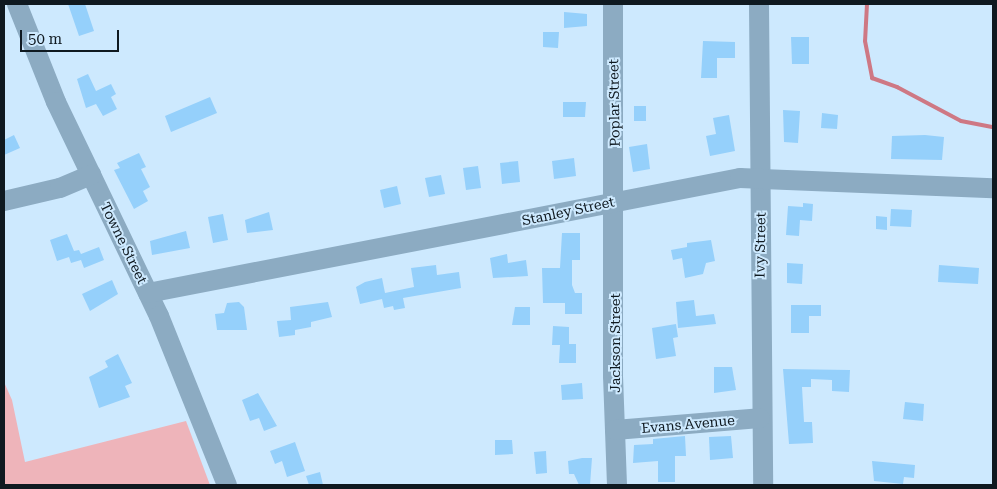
<!DOCTYPE html>
<html>
<head>
<meta charset="utf-8">
<style>
	body { margin:0 }
	#map { position:relative; width:997px; height:489px; overflow:hidden; background:#cde9fe; font-family:"Roboto Serif",serif }
	div>[style] { position:absolute }
	.green>* { inset:0; background:#eeb4ba }
	.stream>* { height:4px; margin:-2px; padding:0 2px; transform-origin:2px; border-radius:2px; background:#ce7884 }
	.building>* { inset:0; background:#95d0fb }
	.minor>* { height:20px; margin:-10px; padding:0 10px; transform-origin:10px; border-radius:10px; background:#8cabc2 }
	span { translate:-50% -50%; white-space:nowrap; text-align:center; line-height:1.15; -webkit-text-stroke:4px #cde9fe; paint-order:stroke }
	.street-label { font-size:14px; color:#0f1920 }
	.frame { position:absolute; inset:0; border:5px solid #0f1920; pointer-events:none }
	.scale { position:absolute; left:20px; top:30px; width:99px; height:22px; box-sizing:border-box; border:2px solid #0f1920; border-top:0; padding-left:6px; font-size:15px; line-height:18px; white-space:nowrap; color:#0f1920; -webkit-text-stroke:4px #cde9fe; paint-order:stroke }
</style>
</head>
<body>
<div id="map">
	<div class="green">
		<div style="clip-path:polygon(4px 382px,12px 400px,25px 462px,186px 421px,210px 485px,4px 485px)"></div>
	</div>
	<div class="stream">
		<div style="left:867px;top:4px;width:37px;rotate:93deg"></div>
		<div style="left:865px;top:41px;width:38px;rotate:79deg"></div>
		<div style="left:872px;top:78px;width:27px;rotate:20deg"></div>
		<div style="left:897px;top:87px;width:72px;rotate:28deg"></div>
		<div style="left:961px;top:121px;width:33px;rotate:11deg"></div>
	</div>
	<div class="building">
		<div style="clip-path:polygon(68px 4px,85px 4px,94px 31px,79px 36px)"></div>
		<div style="clip-path:polygon(564px 12px,587px 14px,587px 26px,564px 28px)"></div>
		<div style="clip-path:polygon(543px 32px,559px 32px,558px 48px,543px 47px)"></div>
		<div style="clip-path:polygon(791px 37px,809px 37px,809px 64px,792px 64px)"></div>
		<div style="clip-path:polygon(703px 41px,735px 42px,735px 58px,717px 58px,717px 78px,701px 78px)"></div>
		<div style="clip-path:polygon(88px 74px,96px 91px,111px 84px,116px 94px,111px 97px,117px 109px,103px 116px,96px 104px,86px 108px,77px 79px)"></div>
		<div style="clip-path:polygon(210px 97px,217px 113px,171px 132px,165px 116px)"></div>
		<div style="clip-path:polygon(563px 102px,586px 102px,585px 117px,563px 117px)"></div>
		<div style="clip-path:polygon(634px 106px,646px 106px,646px 121px,634px 121px)"></div>
		<div style="clip-path:polygon(783px 110px,800px 111px,798px 143px,784px 142px)"></div>
		<div style="clip-path:polygon(822px 113px,838px 115px,837px 129px,821px 128px)"></div>
		<div style="clip-path:polygon(729px 115px,735px 151px,710px 156px,706px 136px,716px 134px,713px 118px)"></div>
		<div style="clip-path:polygon(14px 135px,20px 148px,4px 155px,4px 140px)"></div>
		<div style="clip-path:polygon(925px 135px,944px 137px,942px 160px,891px 159px,892px 136px)"></div>
		<div style="clip-path:polygon(647px 144px,650px 169px,633px 172px,629px 147px)"></div>
		<div style="clip-path:polygon(139px 153px,146px 167px,141px 169px,150px 187px,143px 191px,148px 201px,134px 209px,114px 170px,120px 168px,117px 163px)"></div>
		<div style="clip-path:polygon(574px 158px,576px 176px,554px 179px,552px 161px)"></div>
		<div style="clip-path:polygon(518px 161px,520px 182px,502px 184px,500px 163px)"></div>
		<div style="clip-path:polygon(478px 166px,481px 188px,466px 190px,463px 168px)"></div>
		<div style="clip-path:polygon(441px 175px,445px 194px,429px 197px,425px 178px)"></div>
		<div style="clip-path:polygon(397px 186px,401px 204px,384px 208px,380px 190px)"></div>
		<div style="clip-path:polygon(803px 203px,813px 204px,812px 221px,800px 220px,799px 236px,786px 235px,788px 206px,803px 207px)"></div>
		<div style="clip-path:polygon(891px 209px,912px 210px,911px 227px,890px 226px)"></div>
		<div style="clip-path:polygon(269px 212px,273px 230px,247px 233px,245px 220px)"></div>
		<div style="clip-path:polygon(223px 214px,228px 240px,213px 243px,208px 217px)"></div>
		<div style="clip-path:polygon(876px 216px,887px 217px,887px 230px,876px 229px)"></div>
		<div style="clip-path:polygon(186px 231px,190px 248px,152px 255px,150px 241px)"></div>
		<div style="clip-path:polygon(562px 233px,580px 233px,580px 260px,572px 260px,572px 285px,575px 293px,582px 293px,582px 314px,565px 314px,565px 303px,543px 303px,542px 268px,560px 268px)"></div>
		<div style="clip-path:polygon(67px 234px,74px 251px,79px 250px,81px 254px,99px 247px,104px 260px,84px 268px,81px 260px,71px 263px,69px 257px,57px 261px,50px 240px)"></div>
		<div style="clip-path:polygon(711px 240px,715px 261px,706px 263px,703px 274px,685px 278px,682px 258px,673px 260px,671px 250px,687px 247px,687px 243px)"></div>
		<div style="clip-path:polygon(507px 254px,508px 263px,526px 260px,528px 276px,493px 278px,490px 258px)"></div>
		<div style="clip-path:polygon(787px 263px,803px 264px,802px 284px,787px 283px)"></div>
		<div style="clip-path:polygon(436px 265px,437px 275px,459px 272px,461px 288px,403px 298px,405px 308px,394px 310px,393px 306px,384px 308px,382px 299px,360px 304px,356px 287px,365px 282px,382px 278px,385px 293px,414px 287px,411px 268px)"></div>
		<div style="clip-path:polygon(939px 265px,979px 268px,978px 284px,938px 282px)"></div>
		<div style="clip-path:polygon(112px 280px,118px 294px,90px 311px,82px 294px)"></div>
		<div style="clip-path:polygon(694px 300px,696px 316px,714px 314px,716px 324px,678px 328px,676px 302px)"></div>
		<div style="clip-path:polygon(239px 302px,244px 307px,247px 330px,217px 330px,215px 314px,224px 313px,227px 303px)"></div>
		<div style="clip-path:polygon(328px 302px,332px 317px,311px 322px,311px 327px,295px 330px,295px 335px,279px 337px,277px 321px,291px 320px,290px 307px)"></div>
		<div style="clip-path:polygon(791px 305px,821px 305px,821px 316px,809px 316px,809px 333px,791px 333px)"></div>
		<div style="clip-path:polygon(515px 307px,530px 307px,530px 325px,512px 325px)"></div>
		<div style="clip-path:polygon(676px 324px,678px 337px,673px 338px,676px 356px,656px 359px,652px 328px)"></div>
		<div style="clip-path:polygon(553px 326px,569px 327px,569px 344px,576px 344px,576px 363px,559px 363px,560px 345px,552px 345px)"></div>
		<div style="clip-path:polygon(118px 354px,132px 383px,125px 386px,130px 397px,99px 408px,89px 377px,108px 367px,105px 361px)"></div>
		<div style="clip-path:polygon(714px 367px,732px 367px,736px 390px,714px 393px)"></div>
		<div style="clip-path:polygon(783px 369px,850px 370px,849px 392px,832px 391px,832px 380px,811px 379px,811px 387px,802px 387px,804px 422px,812px 422px,813px 443px,789px 444px)"></div>
		<div style="clip-path:polygon(582px 383px,583px 399px,562px 400px,561px 385px)"></div>
		<div style="clip-path:polygon(258px 393px,277px 426px,264px 431px,259px 418px,250px 421px,242px 400px)"></div>
		<div style="clip-path:polygon(905px 402px,924px 404px,923px 421px,903px 419px)"></div>
		<div style="clip-path:polygon(685px 436px,686px 456px,675px 456px,675px 482px,658px 482px,658px 461px,633px 463px,634px 445px,653px 444px,653px 439px)"></div>
		<div style="clip-path:polygon(731px 436px,733px 458px,710px 460px,709px 437px)"></div>
		<div style="clip-path:polygon(495px 440px,512px 440px,513px 454px,495px 455px)"></div>
		<div style="clip-path:polygon(295px 442px,305px 471px,287px 477px,282px 461px,275px 464px,270px 451px)"></div>
		<div style="clip-path:polygon(546px 451px,547px 473px,536px 474px,534px 452px)"></div>
		<div style="clip-path:polygon(582px 458px,592px 458px,590px 485px,579px 485px,574px 474px,569px 474px,568px 461px)"></div>
		<div style="clip-path:polygon(872px 461px,915px 465px,914px 478px,904px 477px,903px 484px,874px 481px)"></div>
		<div style="clip-path:polygon(320px 472px,323px 485px,309px 485px,306px 476px)"></div>
	</div>
	<div class="minor">
		<div style="left:17px;top:4px;width:105px;rotate:68.3deg"></div>
		<div style="left:56px;top:102px;width:237px;rotate:64.3deg"></div>
		<div style="left:159px;top:316px;width:182px;rotate:68.1deg"></div>
		<div style="left:613px;top:4px;width:372px;rotate:90deg"></div>
		<div style="left:613px;top:376px;width:109px;rotate:87.9deg"></div>
		<div style="left:759px;top:4px;width:481px;rotate:89.5deg"></div>
		<div style="left:4px;top:201px;width:57px;rotate:-13.1deg"></div>
		<div style="left:60px;top:188px;width:34px;rotate:-23deg"></div>
		<div style="left:148px;top:293px;width:603px;rotate:-10.99deg"></div>
		<div style="left:740px;top:178px;width:253px;rotate:2.3deg"></div>
		<div style="left:615px;top:430px;width:145px;rotate:-4.7deg"></div>
	</div>
	<div class="street-label">
		<span style="left:614px;top:103px;rotate:-91deg">Poplar Street</span>
		<span style="left:568px;top:211px;rotate:-12deg">Stanley Street</span>
		<span style="left:124px;top:243px;rotate:64deg">Towne Street</span>
		<span style="left:760px;top:245px;rotate:-89deg">Ivy Street</span>
		<span style="left:615px;top:343px;rotate:-90deg">Jackson Street</span>
		<span style="left:688px;top:424px;rotate:-5deg">Evans Avenue</span>
	</div>
	<div class="frame"></div>
	<div class="scale">50 m</div>
</div>
</body>
</html>
